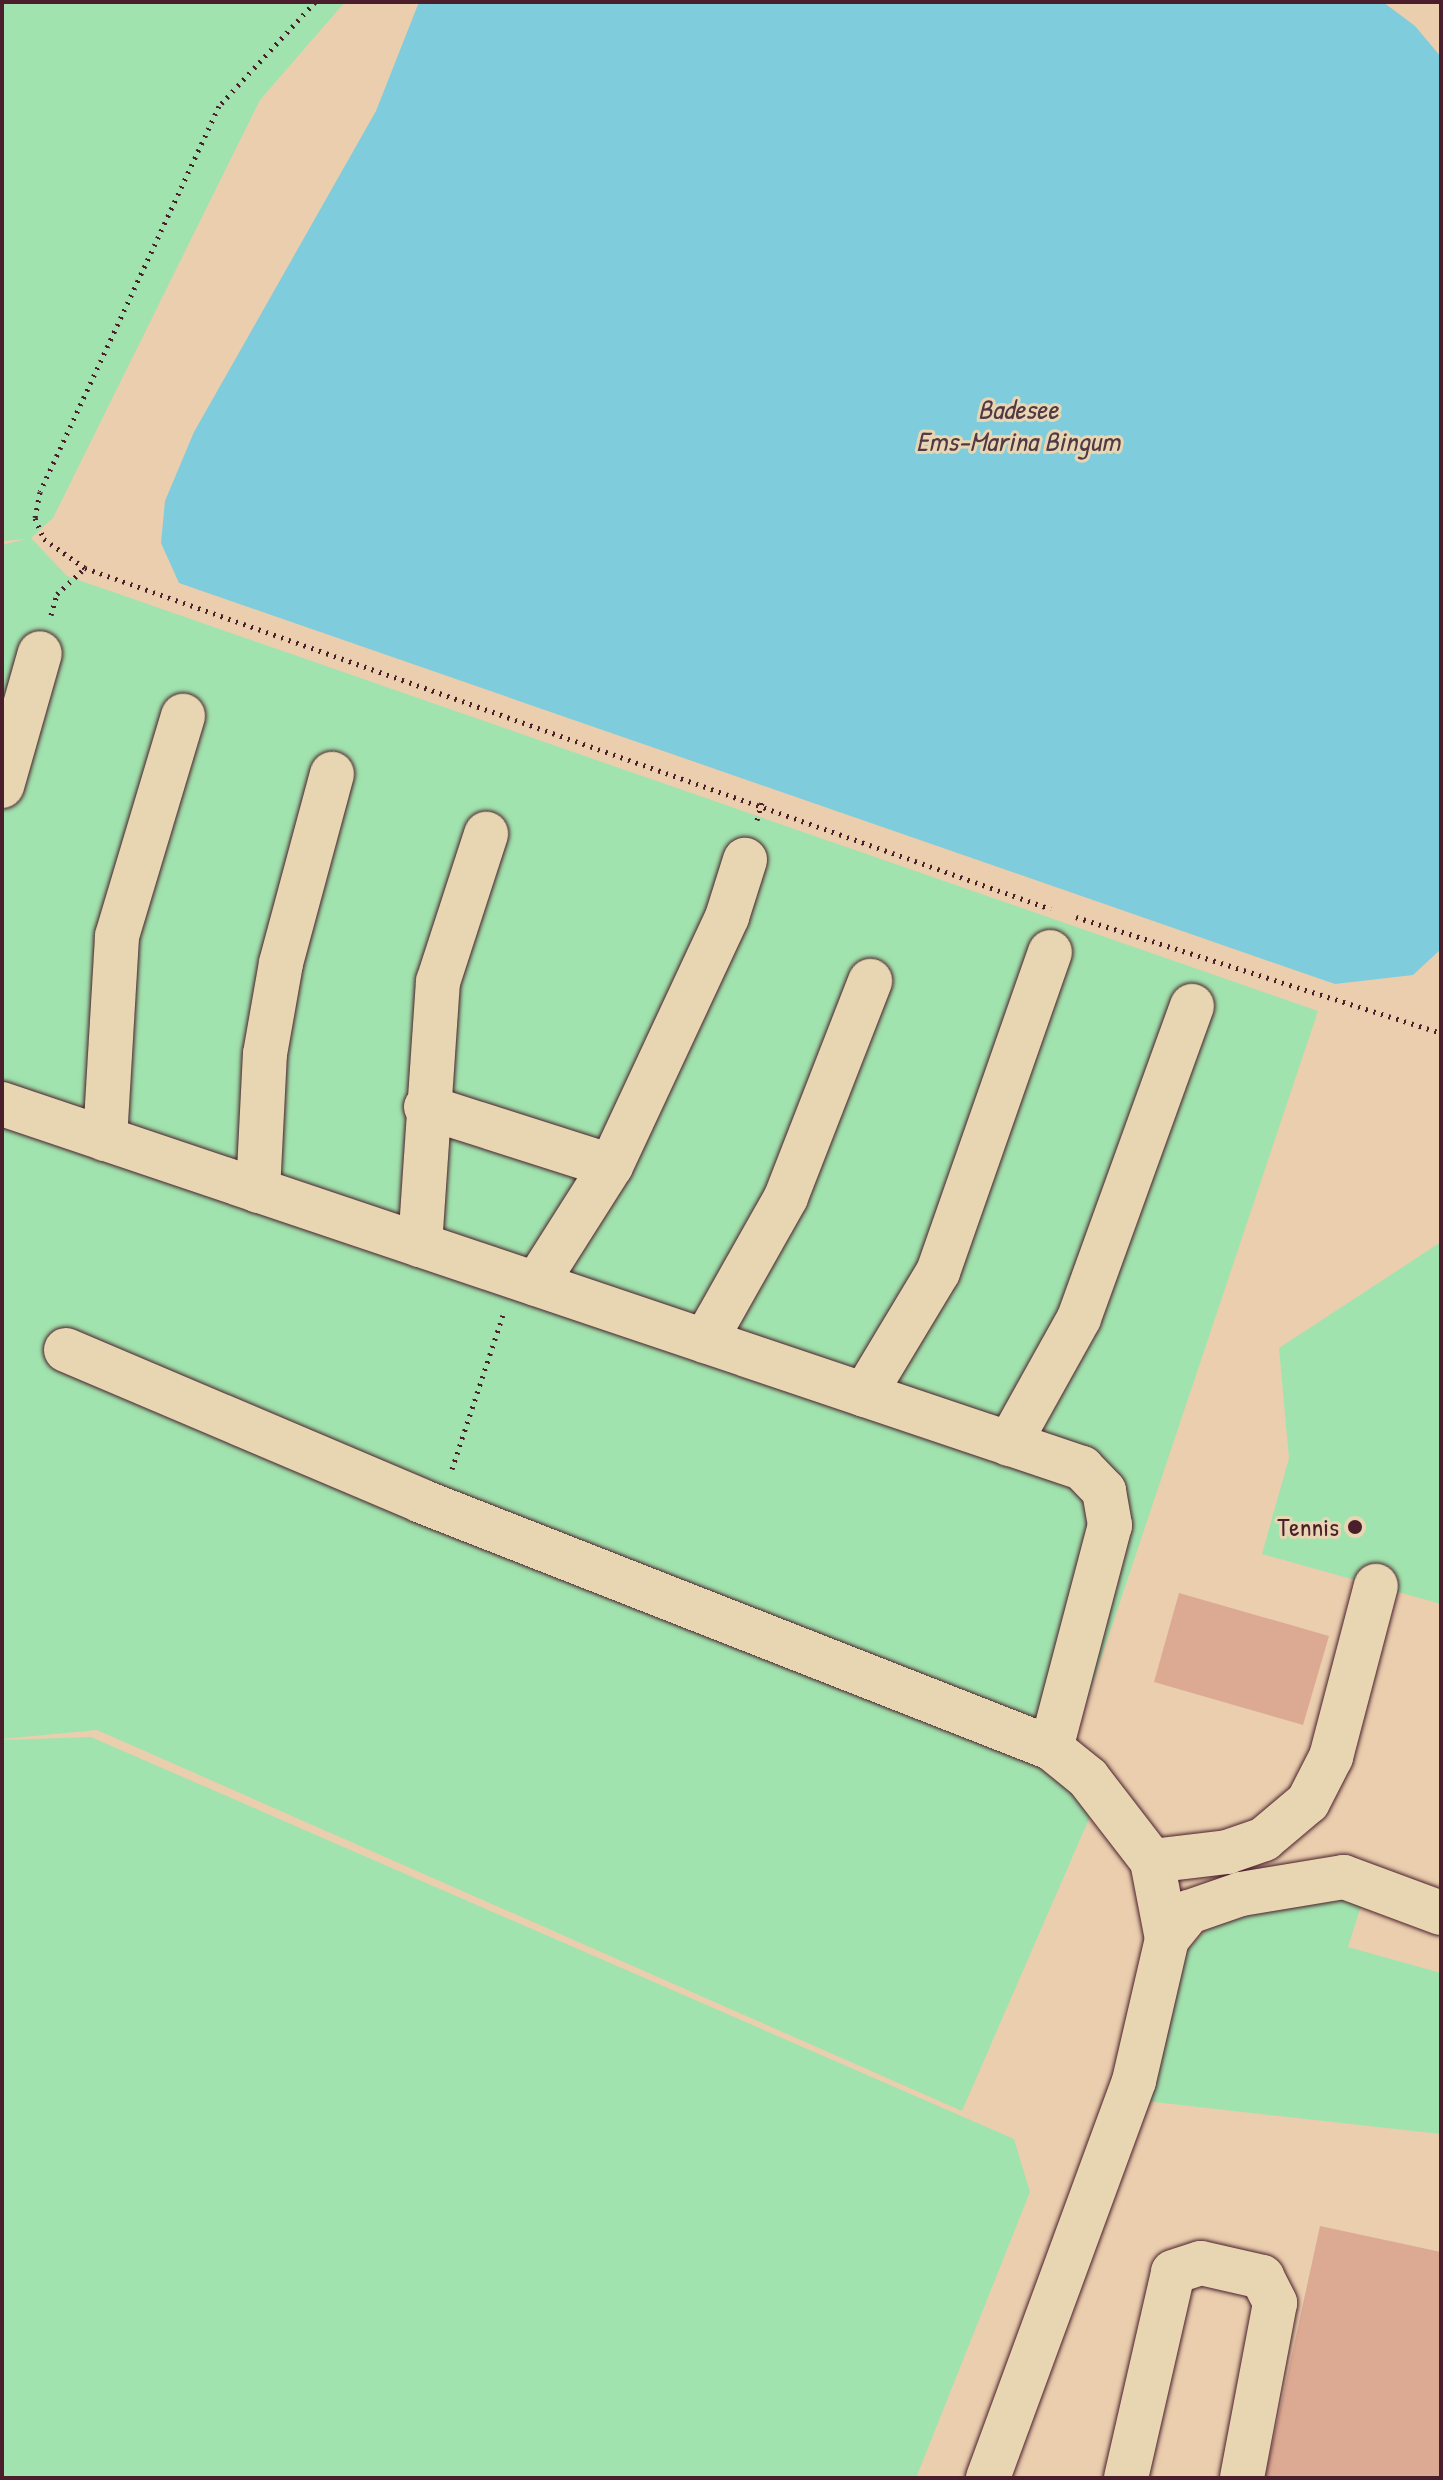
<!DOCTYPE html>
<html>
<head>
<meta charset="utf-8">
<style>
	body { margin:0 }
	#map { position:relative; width:1443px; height:2480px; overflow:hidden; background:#eaceae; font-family:"Patrick Hand",sans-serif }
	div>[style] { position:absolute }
	.green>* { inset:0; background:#a1e3ae }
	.water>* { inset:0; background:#7fccdd }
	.building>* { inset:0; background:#dcaa93 }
	.path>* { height:5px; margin-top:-2.5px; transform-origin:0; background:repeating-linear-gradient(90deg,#4a1f2b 0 2px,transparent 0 8px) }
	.roads { filter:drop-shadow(0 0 2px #4a1f2b) drop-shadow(0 0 2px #4a1f2b) }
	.minor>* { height:44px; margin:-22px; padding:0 22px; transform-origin:22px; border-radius:22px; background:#e8d6b3 }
	.dots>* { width:22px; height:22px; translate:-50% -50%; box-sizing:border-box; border:4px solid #e8d6b3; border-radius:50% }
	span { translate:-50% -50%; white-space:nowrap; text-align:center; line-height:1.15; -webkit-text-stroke:6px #e8d6b3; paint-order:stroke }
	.poi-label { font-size:26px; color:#4a1f2b }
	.right { translate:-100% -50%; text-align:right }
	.water-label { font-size:28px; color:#523946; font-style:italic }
	.frame { position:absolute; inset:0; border:4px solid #4a1f2b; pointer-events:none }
</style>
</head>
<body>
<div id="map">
	<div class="green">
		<div style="clip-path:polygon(2px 2px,345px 2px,260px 100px,53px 518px,31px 538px,67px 576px,1318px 1011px,1061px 1778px,1092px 1812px,962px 2111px,97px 1730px,2px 1739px,2px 545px,26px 539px,2px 541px)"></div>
		<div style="clip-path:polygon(1441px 1242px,1441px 1604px,1262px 1554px,1289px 1458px,1279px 1348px)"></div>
		<div style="clip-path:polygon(91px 1737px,1014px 2139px,1030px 2192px,916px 2478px,2px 2478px,2px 1740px)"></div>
		<div style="clip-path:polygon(1340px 1899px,1361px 1906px,1348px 1947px,1441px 1973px,1441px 2134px,1145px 2101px,1186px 1951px,1205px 1931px,1249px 1911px)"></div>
	</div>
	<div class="water">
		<div style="clip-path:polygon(419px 2px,1383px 2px,1415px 26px,1441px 57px,1441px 949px,1413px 975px,1335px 984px,179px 583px,161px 543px,165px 501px,194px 432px,376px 111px)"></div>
	</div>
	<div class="building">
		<div style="clip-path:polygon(1179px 1593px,1329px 1636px,1303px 1725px,1154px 1682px)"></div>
		<div style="clip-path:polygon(1320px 2226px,1441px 2252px,1441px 2478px,1265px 2478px)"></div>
	</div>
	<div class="path">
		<div style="left:315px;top:2px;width:142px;rotate:132.7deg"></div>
		<div style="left:219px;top:106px;width:425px;rotate:114.9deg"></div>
		<div style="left:40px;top:492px;width:26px;rotate:101deg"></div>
		<div style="left:35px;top:518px;width:23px;rotate:67deg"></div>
		<div style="left:44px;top:539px;width:50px;rotate:35.3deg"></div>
		<div style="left:85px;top:568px;width:1024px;rotate:19.44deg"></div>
		<div style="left:51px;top:615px;width:22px;rotate:-74deg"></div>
		<div style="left:57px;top:594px;width:38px;rotate:-43deg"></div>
		<div style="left:757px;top:820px;width:19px;rotate:-74deg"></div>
		<div style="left:1076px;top:917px;width:383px;rotate:17.6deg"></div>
		<div style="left:452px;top:1469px;width:162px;rotate:-71.7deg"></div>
	</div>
	<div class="roads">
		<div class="minor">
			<div style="left:2px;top:786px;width:138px;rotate:-74.1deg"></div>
			<div style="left:2px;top:1104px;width:1140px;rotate:18.63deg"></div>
			<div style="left:1082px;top:1468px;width:32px;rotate:46deg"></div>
			<div style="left:1104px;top:1491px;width:35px;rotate:80deg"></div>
			<div style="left:1110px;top:1525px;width:231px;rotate:104.8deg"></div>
			<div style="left:1051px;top:1748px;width:48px;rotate:39deg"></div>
			<div style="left:1088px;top:1778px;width:105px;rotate:52.4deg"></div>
			<div style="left:1152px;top:1861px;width:79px;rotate:79.1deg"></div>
			<div style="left:1167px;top:1939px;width:146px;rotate:103.1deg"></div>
			<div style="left:1134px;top:2081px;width:423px;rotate:110.2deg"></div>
			<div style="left:426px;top:1107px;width:194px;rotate:17.7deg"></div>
			<div style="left:105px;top:1139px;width:203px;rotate:-86.6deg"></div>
			<div style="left:117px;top:936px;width:230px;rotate:-73.3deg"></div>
			<div style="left:258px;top:1191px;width:137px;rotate:-87.1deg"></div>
			<div style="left:265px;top:1054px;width:92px;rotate:-80deg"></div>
			<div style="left:281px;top:963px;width:196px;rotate:-74.9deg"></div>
			<div style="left:420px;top:1245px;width:264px;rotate:-86.1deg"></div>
			<div style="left:438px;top:982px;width:156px;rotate:-72deg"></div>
			<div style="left:536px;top:1284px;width:140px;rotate:-57.6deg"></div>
			<div style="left:611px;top:1166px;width:275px;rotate:-65deg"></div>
			<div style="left:727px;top:917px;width:60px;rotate:-72.5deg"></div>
			<div style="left:705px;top:1341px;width:165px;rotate:-60.6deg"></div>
			<div style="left:786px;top:1197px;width:232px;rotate:-68.7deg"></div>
			<div style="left:66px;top:1350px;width:386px;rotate:23deg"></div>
			<div style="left:421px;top:1501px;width:677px;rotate:21.41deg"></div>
			<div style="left:864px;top:1395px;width:144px;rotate:-59deg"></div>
			<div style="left:938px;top:1272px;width:339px;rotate:-70.7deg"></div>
			<div style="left:1009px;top:1444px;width:144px;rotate:-60.9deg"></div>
			<div style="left:1079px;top:1318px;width:332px;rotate:-70.1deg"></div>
			<div style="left:1152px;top:1861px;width:76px;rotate:-6.8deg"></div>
			<div style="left:1227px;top:1852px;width:39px;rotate:-19deg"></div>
			<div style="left:1264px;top:1839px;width:57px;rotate:-40.1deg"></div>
			<div style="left:1308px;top:1802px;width:51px;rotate:-62.9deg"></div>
			<div style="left:1331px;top:1757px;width:177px;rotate:-75.3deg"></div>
			<div style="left:1167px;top:1939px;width:35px;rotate:-51deg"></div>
			<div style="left:1189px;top:1912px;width:55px;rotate:-19.1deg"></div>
			<div style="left:1241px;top:1894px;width:104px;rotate:-9.4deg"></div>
			<div style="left:1344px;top:1877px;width:103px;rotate:20.4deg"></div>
			<div style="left:1126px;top:2478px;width:211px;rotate:-77.1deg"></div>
			<div style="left:1173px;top:2272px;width:29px;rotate:-18deg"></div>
			<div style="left:1201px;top:2263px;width:63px;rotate:12.9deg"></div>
			<div style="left:1262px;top:2277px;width:29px;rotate:63deg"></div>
			<div style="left:1275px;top:2303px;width:178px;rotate:100.7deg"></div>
		</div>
	</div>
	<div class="dots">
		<div style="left:1355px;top:1527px;background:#4a1f2b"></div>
	</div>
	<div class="poi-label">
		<span class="right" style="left:1339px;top:1527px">Tennis</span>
	</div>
	<div class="water-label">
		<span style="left:1018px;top:425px">Badesee<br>Ems-Marina Bingum</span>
	</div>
	<div class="frame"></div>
</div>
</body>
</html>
